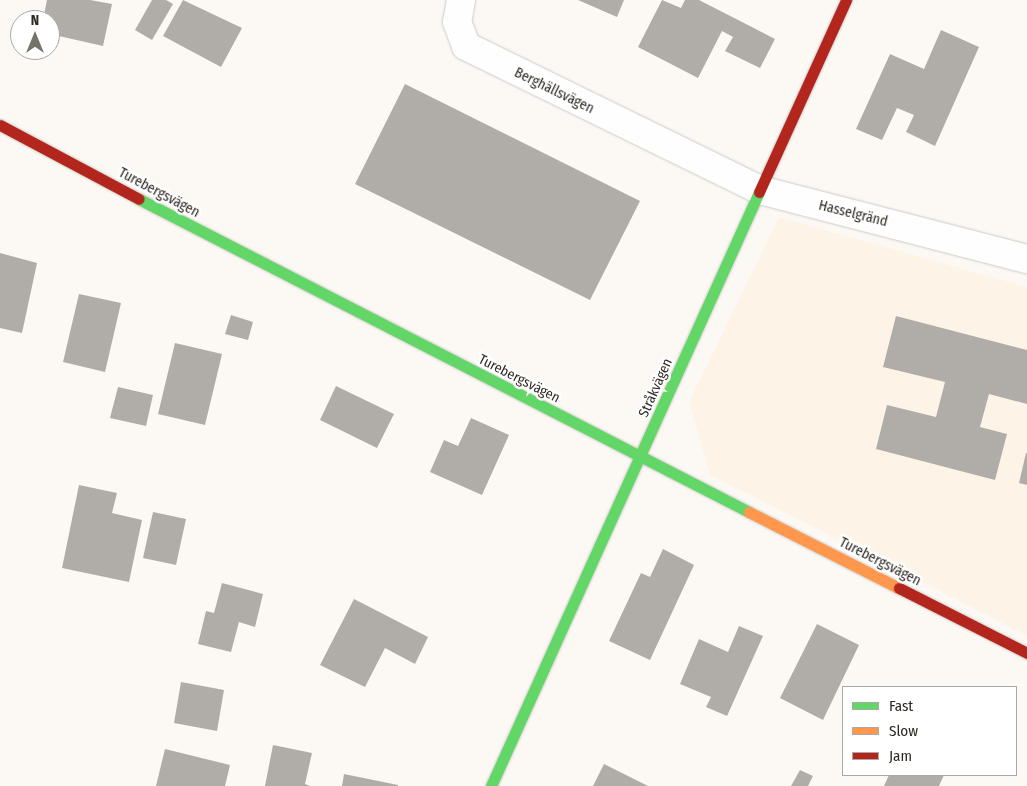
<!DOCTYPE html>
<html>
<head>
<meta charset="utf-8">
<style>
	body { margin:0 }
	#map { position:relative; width:1027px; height:786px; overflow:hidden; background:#fcf9f5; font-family:"Fira Sans Condensed",sans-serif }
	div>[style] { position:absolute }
	.built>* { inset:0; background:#fdf4e7 }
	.building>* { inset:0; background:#b0ada8 }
	.roads { filter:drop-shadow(0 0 1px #cecbc6) drop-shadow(0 0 1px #cecbc6) }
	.street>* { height:28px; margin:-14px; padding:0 14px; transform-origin:14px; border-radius:14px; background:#fffefe }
	.fast>* { height:11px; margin:-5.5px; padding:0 5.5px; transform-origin:5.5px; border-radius:5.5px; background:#63d668 }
	.slow>* { height:11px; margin:-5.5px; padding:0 5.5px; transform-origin:5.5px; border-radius:5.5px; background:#ff974d }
	.jam>* { height:11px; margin:-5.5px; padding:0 5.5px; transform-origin:5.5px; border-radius:5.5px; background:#b3261e }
	span { translate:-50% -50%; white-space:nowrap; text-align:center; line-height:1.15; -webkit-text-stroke:5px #fff; paint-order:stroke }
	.street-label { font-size:14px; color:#2d2821 }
	.legend { position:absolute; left:842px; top:686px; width:175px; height:90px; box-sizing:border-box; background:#fff; border:1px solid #aba9a6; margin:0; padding:6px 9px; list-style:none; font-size:15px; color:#2d2821 }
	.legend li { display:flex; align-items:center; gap:10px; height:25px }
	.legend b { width:25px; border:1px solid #aba9a6 }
	.north { position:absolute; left:10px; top:10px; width:50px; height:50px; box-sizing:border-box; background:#fff; border:1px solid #aba9a6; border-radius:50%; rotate:0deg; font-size:14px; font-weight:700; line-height:20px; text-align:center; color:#2d2821 }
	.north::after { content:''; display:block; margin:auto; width:18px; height:22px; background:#75716b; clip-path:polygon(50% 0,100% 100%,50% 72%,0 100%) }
</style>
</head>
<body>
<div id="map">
	<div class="built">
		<div style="clip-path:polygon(779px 217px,1027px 287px,1027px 635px,710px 475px,689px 402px)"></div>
	</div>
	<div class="building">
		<div style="clip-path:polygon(47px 0,90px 0,112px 4px,103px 46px,50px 34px,50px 20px,43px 20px)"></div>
		<div style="clip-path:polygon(152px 0,166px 0,173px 4px,152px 40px,135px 30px)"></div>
		<div style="clip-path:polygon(183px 0,242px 28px,221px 67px,163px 36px)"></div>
		<div style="clip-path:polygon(578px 0,624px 0,617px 17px)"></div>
		<div style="clip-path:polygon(662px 0,681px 8px,685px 0,699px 0,775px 39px,760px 68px,725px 51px,733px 37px,722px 31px,698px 78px,638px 47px)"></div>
		<div style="clip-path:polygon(941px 30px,979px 47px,935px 146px,906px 132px,914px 115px,897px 108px,882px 140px,856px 129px,890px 54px,924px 69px)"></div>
		<div style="clip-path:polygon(405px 84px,640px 201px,590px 300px,355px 184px)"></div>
		<div style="clip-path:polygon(0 253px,37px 263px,22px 333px,0 328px)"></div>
		<div style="clip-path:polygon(79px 294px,121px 303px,105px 372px,63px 362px)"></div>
		<div style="clip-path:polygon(231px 315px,253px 322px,248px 340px,225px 334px)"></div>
		<div style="clip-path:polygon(896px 316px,1027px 350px,1027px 404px,989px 394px,980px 427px,1007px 434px,995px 480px,876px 449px,887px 405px,936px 417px,945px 382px,883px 367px)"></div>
		<div style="clip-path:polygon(175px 343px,222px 354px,205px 425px,158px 414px)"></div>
		<div style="clip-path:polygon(336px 386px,394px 414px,377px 448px,320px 420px)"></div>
		<div style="clip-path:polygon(118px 387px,153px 395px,146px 426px,110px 418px)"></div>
		<div style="clip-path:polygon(471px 418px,509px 435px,482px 495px,430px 472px,444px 440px,458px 446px)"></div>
		<div style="clip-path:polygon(1026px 453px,1027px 453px,1027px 485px,1019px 483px)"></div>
		<div style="clip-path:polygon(79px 485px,117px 493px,112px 513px,142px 520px,129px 582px,62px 568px)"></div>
		<div style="clip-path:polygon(153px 512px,186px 519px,176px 565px,143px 558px)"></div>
		<div style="clip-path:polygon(663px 549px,694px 565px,650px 660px,609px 641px,641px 573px,650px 577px)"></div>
		<div style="clip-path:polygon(222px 583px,263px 594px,255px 627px,239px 622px,231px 652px,198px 644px,206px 611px,214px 613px)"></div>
		<div style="clip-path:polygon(354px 599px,428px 637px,415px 664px,385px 648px,365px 687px,320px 665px)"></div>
		<div style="clip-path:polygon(817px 624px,859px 645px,823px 720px,780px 698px)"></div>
		<div style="clip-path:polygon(739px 626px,763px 636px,727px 716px,706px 707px,711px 697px,680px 684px,699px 639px,728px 652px)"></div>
		<div style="clip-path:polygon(181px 682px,224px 690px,217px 731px,174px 723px)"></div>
		<div style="clip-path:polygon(273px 745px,312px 753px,305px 784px,310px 786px,265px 786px)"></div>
		<div style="clip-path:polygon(165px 749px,230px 765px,225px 786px,156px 786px)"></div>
		<div style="clip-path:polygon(604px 764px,648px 786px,593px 786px)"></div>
		<div style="clip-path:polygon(800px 770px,813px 776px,808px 786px,791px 786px)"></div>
		<div style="clip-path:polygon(344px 774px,398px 785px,398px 786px,342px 786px)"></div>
		<div style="clip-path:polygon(889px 775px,944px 775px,939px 786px,884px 786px)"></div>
	</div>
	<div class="roads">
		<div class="street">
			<div style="left:461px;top:0;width:22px;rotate:100deg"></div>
			<div style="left:457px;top:22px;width:26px;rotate:69deg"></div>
			<div style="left:466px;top:46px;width:327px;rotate:26.1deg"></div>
			<div style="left:760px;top:190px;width:276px;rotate:14.5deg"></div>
		</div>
		<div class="fast">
			<div style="left:139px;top:199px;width:686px;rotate:27.16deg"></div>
			<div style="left:491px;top:786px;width:652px;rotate:-65.72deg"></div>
		</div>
		<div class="slow">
			<div style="left:749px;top:512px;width:168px;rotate:26.9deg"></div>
		</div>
		<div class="jam">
			<div style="left:0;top:125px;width:157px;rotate:28deg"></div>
			<div style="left:759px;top:192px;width:211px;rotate:-65.6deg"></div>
			<div style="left:899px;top:588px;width:144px;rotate:26.9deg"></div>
		</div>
	</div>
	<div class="street-label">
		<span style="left:554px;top:91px;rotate:26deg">Berghällsvägen</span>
		<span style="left:159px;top:193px;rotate:28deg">Turebergsvägen</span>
		<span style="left:853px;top:214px;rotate:14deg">Hasselgränd</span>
		<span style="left:519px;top:379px;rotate:27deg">Turebergsvägen</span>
		<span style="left:656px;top:388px;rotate:-66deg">Stråkvägen</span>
		<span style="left:880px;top:562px;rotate:27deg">Turebergsvägen</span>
	</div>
	<ul class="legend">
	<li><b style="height:6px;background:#63d668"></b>Fast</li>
	<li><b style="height:6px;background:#ff974d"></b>Slow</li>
	<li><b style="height:6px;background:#b3261e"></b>Jam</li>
	</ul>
	<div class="north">N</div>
</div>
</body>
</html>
